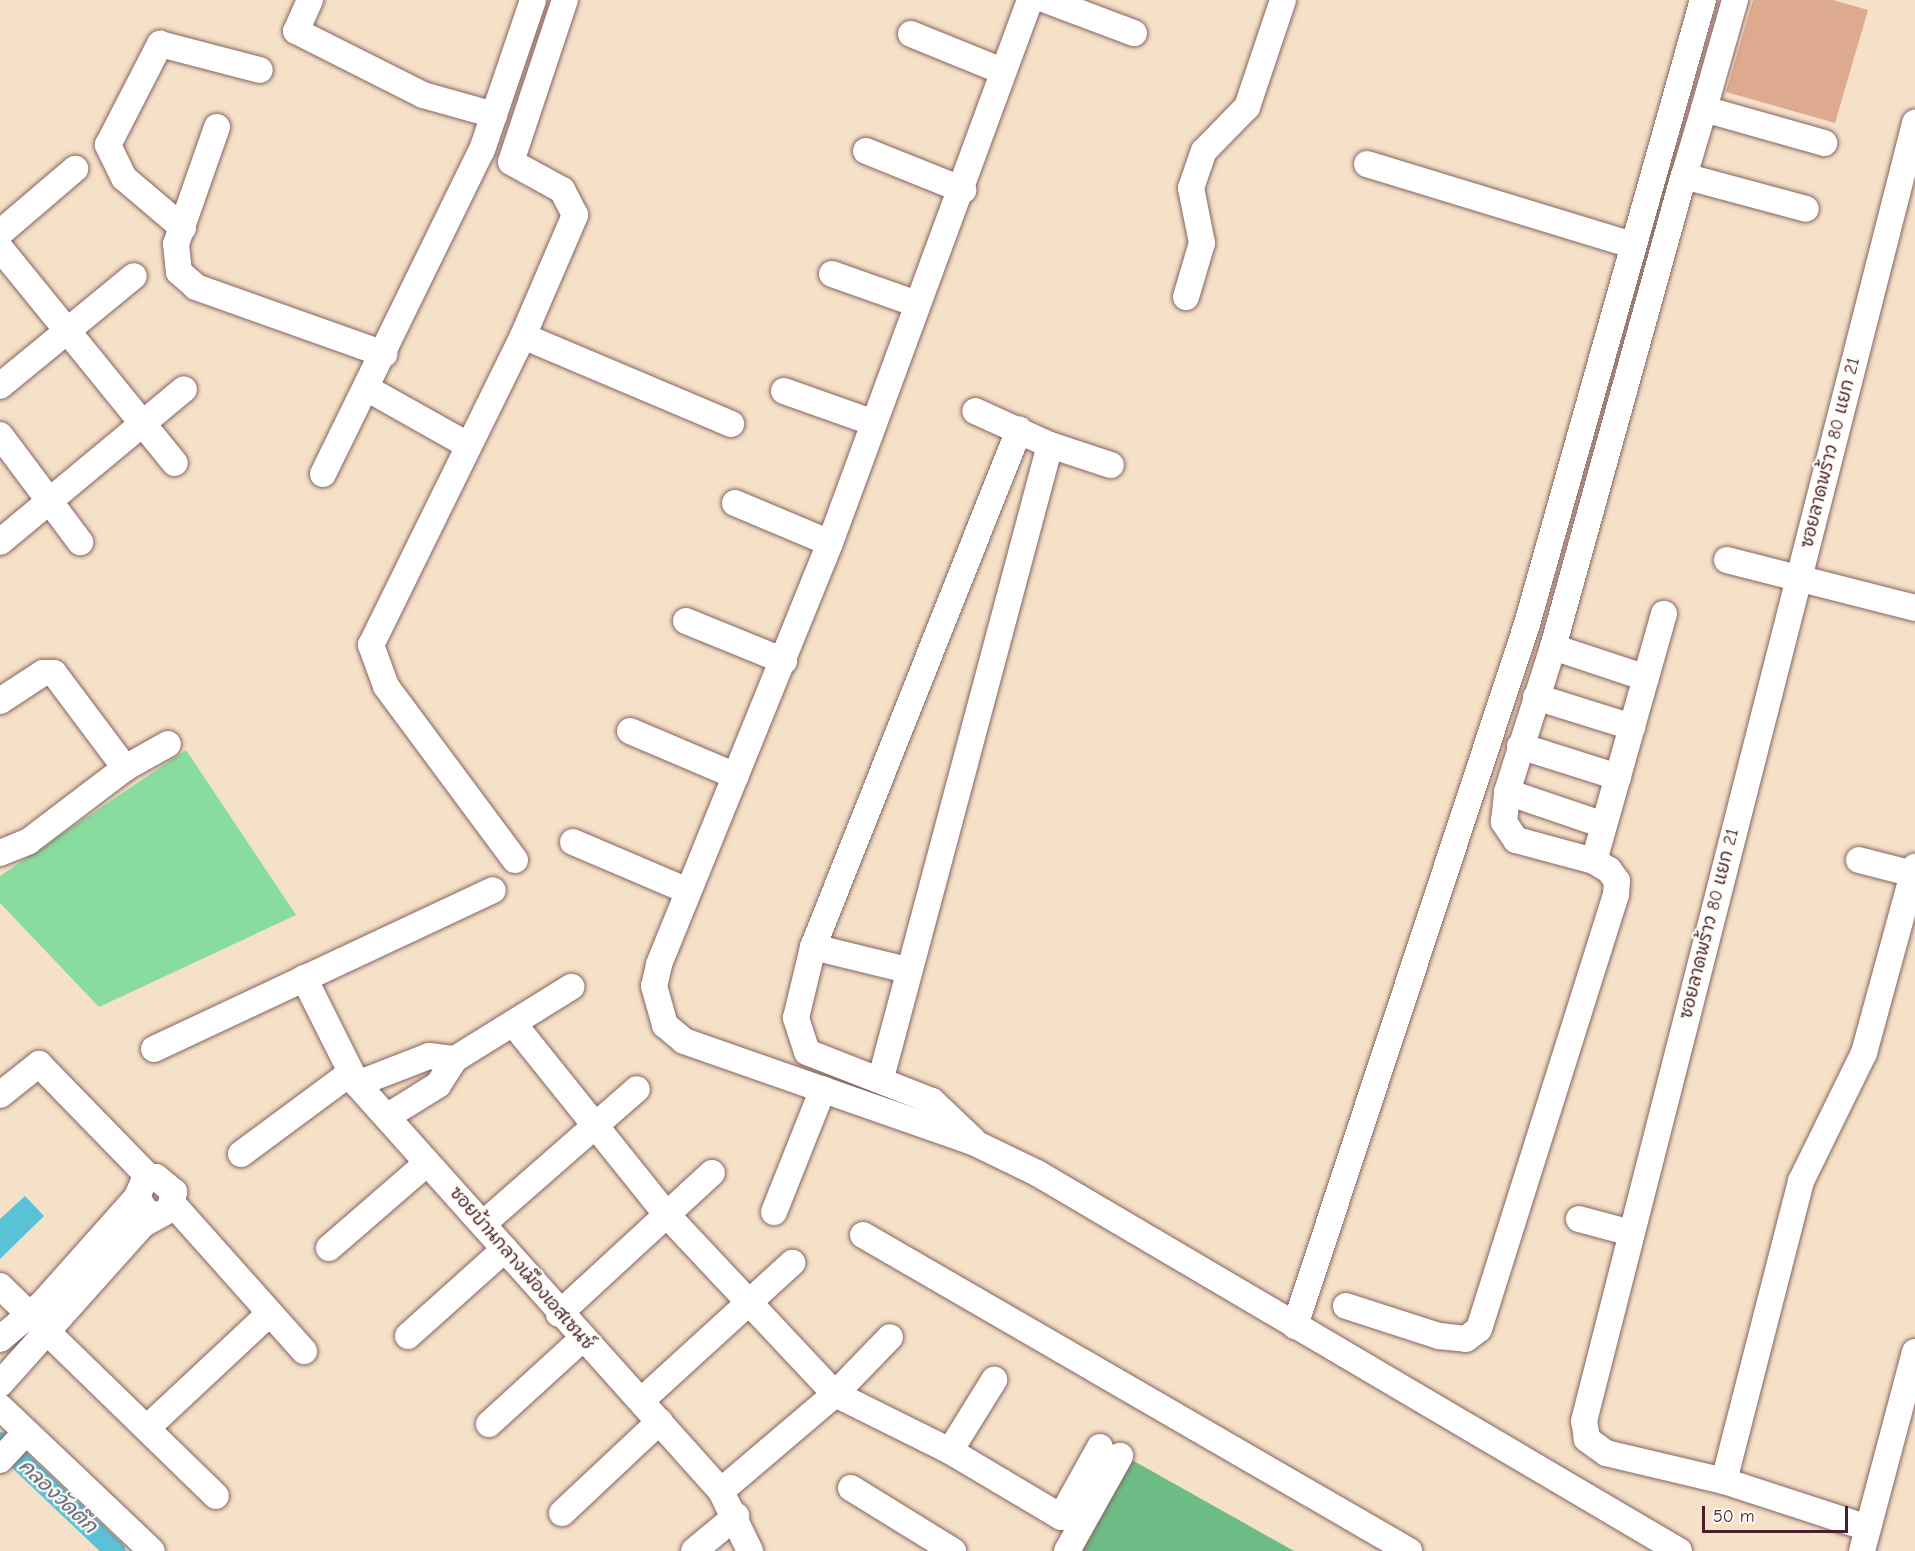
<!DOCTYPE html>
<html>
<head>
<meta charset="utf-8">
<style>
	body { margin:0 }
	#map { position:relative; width:1915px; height:1551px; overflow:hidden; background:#f5e1c7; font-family:"Comic Neue","Playpen Sans Thai",sans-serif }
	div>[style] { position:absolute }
	.green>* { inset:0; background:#88dc9e }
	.forest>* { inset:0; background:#6ebc85 }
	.water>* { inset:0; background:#5ac2d7 }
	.canal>* { height:21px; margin:-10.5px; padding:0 10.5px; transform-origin:10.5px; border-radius:10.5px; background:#5ac2d7 }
	.building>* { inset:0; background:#dda98f }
	.roads { filter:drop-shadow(0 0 2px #866362) drop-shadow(0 0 2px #866362) }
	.minor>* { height:26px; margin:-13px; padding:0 13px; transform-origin:13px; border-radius:13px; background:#fff }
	span { translate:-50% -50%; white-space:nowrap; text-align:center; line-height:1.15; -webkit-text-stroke:4.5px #fdfcf7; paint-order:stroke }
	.street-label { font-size:18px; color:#4a1f2b }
	.water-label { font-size:20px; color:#505867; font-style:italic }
	.scale { position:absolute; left:1702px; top:1506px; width:146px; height:27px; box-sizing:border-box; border:3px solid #4a1f2b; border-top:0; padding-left:8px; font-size:18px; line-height:21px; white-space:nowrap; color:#4a1f2b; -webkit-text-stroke:4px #fdfcf7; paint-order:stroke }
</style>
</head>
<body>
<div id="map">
	<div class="green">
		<div style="clip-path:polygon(186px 750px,296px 915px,99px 1007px,0 903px,0 876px)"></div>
	</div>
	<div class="forest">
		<div style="clip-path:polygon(1116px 1451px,1294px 1551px,1084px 1551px,1067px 1541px)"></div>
	</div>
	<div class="water">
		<div style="clip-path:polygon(25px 1196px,44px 1216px,0 1259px,0 1219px)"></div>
	</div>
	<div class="canal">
		<div style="left:0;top:1442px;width:158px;rotate:43.5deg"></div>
	</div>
	<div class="building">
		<div style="clip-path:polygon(1753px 0,1833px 0,1868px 10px,1835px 123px,1726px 92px)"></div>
	</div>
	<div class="roads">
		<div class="minor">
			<div style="left:310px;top:0;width:34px;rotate:114deg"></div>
			<div style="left:296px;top:31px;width:142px;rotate:26.7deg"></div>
			<div style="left:423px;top:95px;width:74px;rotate:15.7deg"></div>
			<div style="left:1030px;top:0;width:579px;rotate:110.22deg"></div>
			<div style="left:830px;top:543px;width:455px;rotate:112.1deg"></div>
			<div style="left:659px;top:965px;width:22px;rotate:103deg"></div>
			<div style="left:654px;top:986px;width:41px;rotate:74.2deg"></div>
			<div style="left:665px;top:1025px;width:25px;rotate:40deg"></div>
			<div style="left:684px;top:1041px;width:308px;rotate:19.3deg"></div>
			<div style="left:975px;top:1143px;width:69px;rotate:25.8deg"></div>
			<div style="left:1037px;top:1173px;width:745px;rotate:30.49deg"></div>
			<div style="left:1046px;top:0;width:94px;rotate:20.6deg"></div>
			<div style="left:1735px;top:0;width:113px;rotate:105.9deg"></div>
			<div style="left:1704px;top:109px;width:125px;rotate:15.8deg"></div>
			<div style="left:911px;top:34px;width:98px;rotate:22.1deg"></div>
			<div style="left:1704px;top:109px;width:70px;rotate:106.6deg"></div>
			<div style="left:1684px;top:176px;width:126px;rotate:15.1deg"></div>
			<div style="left:217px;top:127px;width:124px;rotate:109.3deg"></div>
			<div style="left:176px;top:244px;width:28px;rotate:84deg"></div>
			<div style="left:179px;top:272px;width:23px;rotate:41deg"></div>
			<div style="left:196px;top:287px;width:200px;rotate:19.6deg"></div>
			<div style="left:866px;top:151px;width:105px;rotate:21.9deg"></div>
			<div style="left:1367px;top:164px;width:277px;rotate:17deg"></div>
			<div style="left:183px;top:228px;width:77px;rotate:-139.7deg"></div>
			<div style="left:124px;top:178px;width:37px;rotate:-116deg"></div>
			<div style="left:108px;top:145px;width:114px;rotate:-62.8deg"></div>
			<div style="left:160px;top:44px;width:103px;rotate:14.6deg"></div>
			<div style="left:0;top:233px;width:99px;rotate:-40.5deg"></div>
			<div style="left:0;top:248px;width:277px;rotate:50.9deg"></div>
			<div style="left:832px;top:274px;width:90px;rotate:19.4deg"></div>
			<div style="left:1186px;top:297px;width:56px;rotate:-73.5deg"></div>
			<div style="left:1202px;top:243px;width:56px;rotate:-101.3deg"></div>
			<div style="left:1191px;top:188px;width:39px;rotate:-71deg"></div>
			<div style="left:1204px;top:151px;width:62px;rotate:-45.7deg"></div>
			<div style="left:1247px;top:107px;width:113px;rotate:-71.4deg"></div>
			<div style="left:523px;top:336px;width:226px;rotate:22.9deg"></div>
			<div style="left:0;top:386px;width:173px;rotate:-39.4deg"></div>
			<div style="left:368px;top:389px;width:112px;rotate:29.3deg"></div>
			<div style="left:784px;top:391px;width:92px;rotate:19.6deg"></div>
			<div style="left:0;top:435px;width:134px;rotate:53.2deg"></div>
			<div style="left:1050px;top:445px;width:64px;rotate:18.2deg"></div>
			<div style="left:323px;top:474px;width:361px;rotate:-63.9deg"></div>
			<div style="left:482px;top:150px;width:158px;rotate:-71.2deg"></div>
			<div style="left:735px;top:503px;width:103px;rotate:22.8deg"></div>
			<div style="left:0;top:542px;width:239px;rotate:-39.7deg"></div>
			<div style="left:1727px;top:560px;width:194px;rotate:14.3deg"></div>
			<div style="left:686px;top:621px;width:106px;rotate:22.2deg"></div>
			<div style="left:1553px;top:647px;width:98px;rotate:18.4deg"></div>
			<div style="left:1536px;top:697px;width:101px;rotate:17.4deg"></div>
			<div style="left:0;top:701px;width:51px;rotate:-33.1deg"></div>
			<div style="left:43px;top:673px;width:11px"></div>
			<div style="left:54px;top:673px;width:119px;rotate:53.2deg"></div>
			<div style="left:630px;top:731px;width:115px;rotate:23deg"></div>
			<div style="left:1520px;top:746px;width:103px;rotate:17.6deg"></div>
			<div style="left:1507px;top:792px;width:102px;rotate:18.8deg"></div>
			<div style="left:573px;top:842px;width:125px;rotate:23.1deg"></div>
			<div style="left:0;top:853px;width:31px;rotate:-22deg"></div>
			<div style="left:29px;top:841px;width:121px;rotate:-37.2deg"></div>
			<div style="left:125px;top:768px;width:49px;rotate:-29.2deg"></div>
			<div style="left:515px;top:860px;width:217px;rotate:-126.6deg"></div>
			<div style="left:386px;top:686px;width:44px;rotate:-110.1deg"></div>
			<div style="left:371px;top:645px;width:344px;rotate:-63.8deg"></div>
			<div style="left:523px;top:336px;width:132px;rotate:-66.7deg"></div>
			<div style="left:575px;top:215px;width:28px;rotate:-117deg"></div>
			<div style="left:562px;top:190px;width:58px;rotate:-151.2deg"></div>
			<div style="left:511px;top:162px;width:171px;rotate:-71.6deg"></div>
			<div style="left:1859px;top:860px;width:56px;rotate:14.5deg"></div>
			<div style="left:1594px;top:861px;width:257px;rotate:-74.2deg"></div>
			<div style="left:813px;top:947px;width:97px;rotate:13.7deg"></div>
			<div style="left:304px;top:978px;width:119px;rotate:63.4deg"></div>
			<div style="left:357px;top:1084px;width:546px;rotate:48.19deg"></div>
			<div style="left:721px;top:1491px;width:67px;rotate:64.2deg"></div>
			<div style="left:513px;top:1023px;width:246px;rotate:51.3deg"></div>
			<div style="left:667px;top:1215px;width:245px;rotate:46.8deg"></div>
			<div style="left:835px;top:1394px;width:128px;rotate:26.4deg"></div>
			<div style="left:950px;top:1451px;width:129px;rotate:30.7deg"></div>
			<div style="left:1061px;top:1517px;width:80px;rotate:-60.9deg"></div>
			<div style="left:154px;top:1049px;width:374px;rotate:-25.1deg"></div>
			<div style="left:881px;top:1078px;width:655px;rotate:-75.05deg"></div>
			<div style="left:1050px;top:445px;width:82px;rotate:-155.6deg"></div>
			<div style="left:357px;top:1084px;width:77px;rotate:-21.3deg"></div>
			<div style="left:429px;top:1056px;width:26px;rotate:7deg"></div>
			<div style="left:0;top:1095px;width:50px;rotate:-38.5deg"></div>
			<div style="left:39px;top:1064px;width:159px;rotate:45.8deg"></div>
			<div style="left:388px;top:1116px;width:59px;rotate:-31.8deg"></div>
			<div style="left:438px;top:1085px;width:31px;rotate:-57deg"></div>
			<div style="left:455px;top:1059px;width:137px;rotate:-31.8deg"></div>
			<div style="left:973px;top:1140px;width:57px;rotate:-136.4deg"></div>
			<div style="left:932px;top:1101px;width:134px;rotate:-158.6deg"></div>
			<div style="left:807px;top:1052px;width:36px;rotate:-108deg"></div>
			<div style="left:796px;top:1018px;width:73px;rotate:-76.5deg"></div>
			<div style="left:813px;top:947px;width:557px;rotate:-68.28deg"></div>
			<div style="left:241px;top:1154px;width:134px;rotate:-36.5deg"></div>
			<div style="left:173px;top:1204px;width:197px;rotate:48.3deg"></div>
			<div style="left:774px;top:1212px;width:132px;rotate:-68.3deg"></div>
			<div style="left:1579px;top:1219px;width:54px;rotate:15.1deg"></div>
			<div style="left:484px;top:1223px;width:203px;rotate:-41.2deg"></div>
			<div style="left:863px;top:1235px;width:631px;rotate:30.06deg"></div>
			<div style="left:329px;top:1248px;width:128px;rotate:-40.9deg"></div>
			<div style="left:0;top:1286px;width:301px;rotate:44.2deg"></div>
			<div style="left:1346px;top:1306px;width:98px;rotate:17.9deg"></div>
			<div style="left:1439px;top:1336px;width:27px;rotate:6deg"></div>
			<div style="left:1466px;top:1339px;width:16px;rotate:-38deg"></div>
			<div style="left:1479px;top:1329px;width:455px;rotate:-72.5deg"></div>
			<div style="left:1616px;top:895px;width:14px;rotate:-86deg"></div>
			<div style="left:1617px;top:881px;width:14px;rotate:-126deg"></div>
			<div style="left:1609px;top:870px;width:17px;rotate:-149deg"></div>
			<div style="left:1594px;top:861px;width:81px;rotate:-164.9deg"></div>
			<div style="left:1516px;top:840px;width:22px;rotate:-124deg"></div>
			<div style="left:1504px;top:822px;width:30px;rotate:-84deg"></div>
			<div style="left:1507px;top:792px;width:152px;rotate:-72.4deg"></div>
			<div style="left:1553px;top:647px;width:489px;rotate:-74.5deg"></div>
			<div style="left:559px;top:1314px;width:208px;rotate:-42.7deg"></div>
			<div style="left:1295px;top:1326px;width:739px;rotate:-71.71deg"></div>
			<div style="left:1527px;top:624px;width:648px;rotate:-74.25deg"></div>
			<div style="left:408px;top:1336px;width:130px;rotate:-41.9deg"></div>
			<div style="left:0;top:1339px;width:56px;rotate:-39.9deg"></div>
			<div style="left:43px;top:1303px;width:142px;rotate:-48.4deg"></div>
			<div style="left:0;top:1384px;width:213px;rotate:-48.2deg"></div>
			<div style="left:142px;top:1225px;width:31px;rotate:-29deg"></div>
			<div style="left:169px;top:1210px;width:19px;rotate:-74deg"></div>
			<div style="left:174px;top:1192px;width:23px;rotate:-140deg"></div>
			<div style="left:156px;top:1177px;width:13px;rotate:162deg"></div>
			<div style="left:144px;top:1181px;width:17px;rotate:114deg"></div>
			<div style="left:137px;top:1197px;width:17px;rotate:59deg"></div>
			<div style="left:146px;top:1212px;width:12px;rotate:14deg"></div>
			<div style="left:641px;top:1401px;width:205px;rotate:-42.4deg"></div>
			<div style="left:0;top:1407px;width:209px;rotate:43.5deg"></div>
			<div style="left:489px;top:1424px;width:126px;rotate:-42.4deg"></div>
			<div style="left:147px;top:1428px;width:168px;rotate:-43.1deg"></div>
			<div style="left:950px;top:1451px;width:84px;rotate:-58.2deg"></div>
			<div style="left:0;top:1460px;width:35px;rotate:-47deg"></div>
			<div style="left:1724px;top:1481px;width:310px;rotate:-75.6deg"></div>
			<div style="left:1801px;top:1181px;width:143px;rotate:-63.8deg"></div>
			<div style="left:1864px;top:1053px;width:193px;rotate:-74.7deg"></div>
			<div style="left:851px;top:1488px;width:120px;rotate:31.7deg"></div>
			<div style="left:721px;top:1491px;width:150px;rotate:-40.4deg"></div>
			<div style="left:835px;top:1394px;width:79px;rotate:-46deg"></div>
			<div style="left:562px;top:1513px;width:134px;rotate:-43.2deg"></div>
			<div style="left:1868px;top:1528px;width:151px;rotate:-161.9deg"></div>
			<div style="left:1724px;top:1481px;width:121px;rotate:-166.7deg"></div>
			<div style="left:1606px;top:1453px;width:24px;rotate:-144deg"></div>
			<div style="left:1587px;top:1439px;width:18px;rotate:-99deg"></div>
			<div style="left:1584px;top:1421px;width:1340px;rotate:-75.69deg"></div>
			<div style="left:694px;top:1551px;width:55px;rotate:-39.8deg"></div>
			<div style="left:1067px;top:1551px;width:109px;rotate:-60.8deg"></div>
			<div style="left:1862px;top:1551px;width:206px;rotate:-75.1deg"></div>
		</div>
	</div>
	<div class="street-label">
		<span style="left:1831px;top:453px;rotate:-76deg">ซอยลาดพร้าว 80 แยก 21</span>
		<span style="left:1710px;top:924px;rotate:-76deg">ซอยลาดพร้าว 80 แยก 21</span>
		<span style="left:521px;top:1269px;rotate:49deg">ซอยบ้านกลางเมืองเอสเซนซ์</span>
	</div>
	<div class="water-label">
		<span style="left:58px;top:1496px;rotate:43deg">คลองวัดตึก</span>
	</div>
	<div class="scale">50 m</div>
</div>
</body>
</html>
